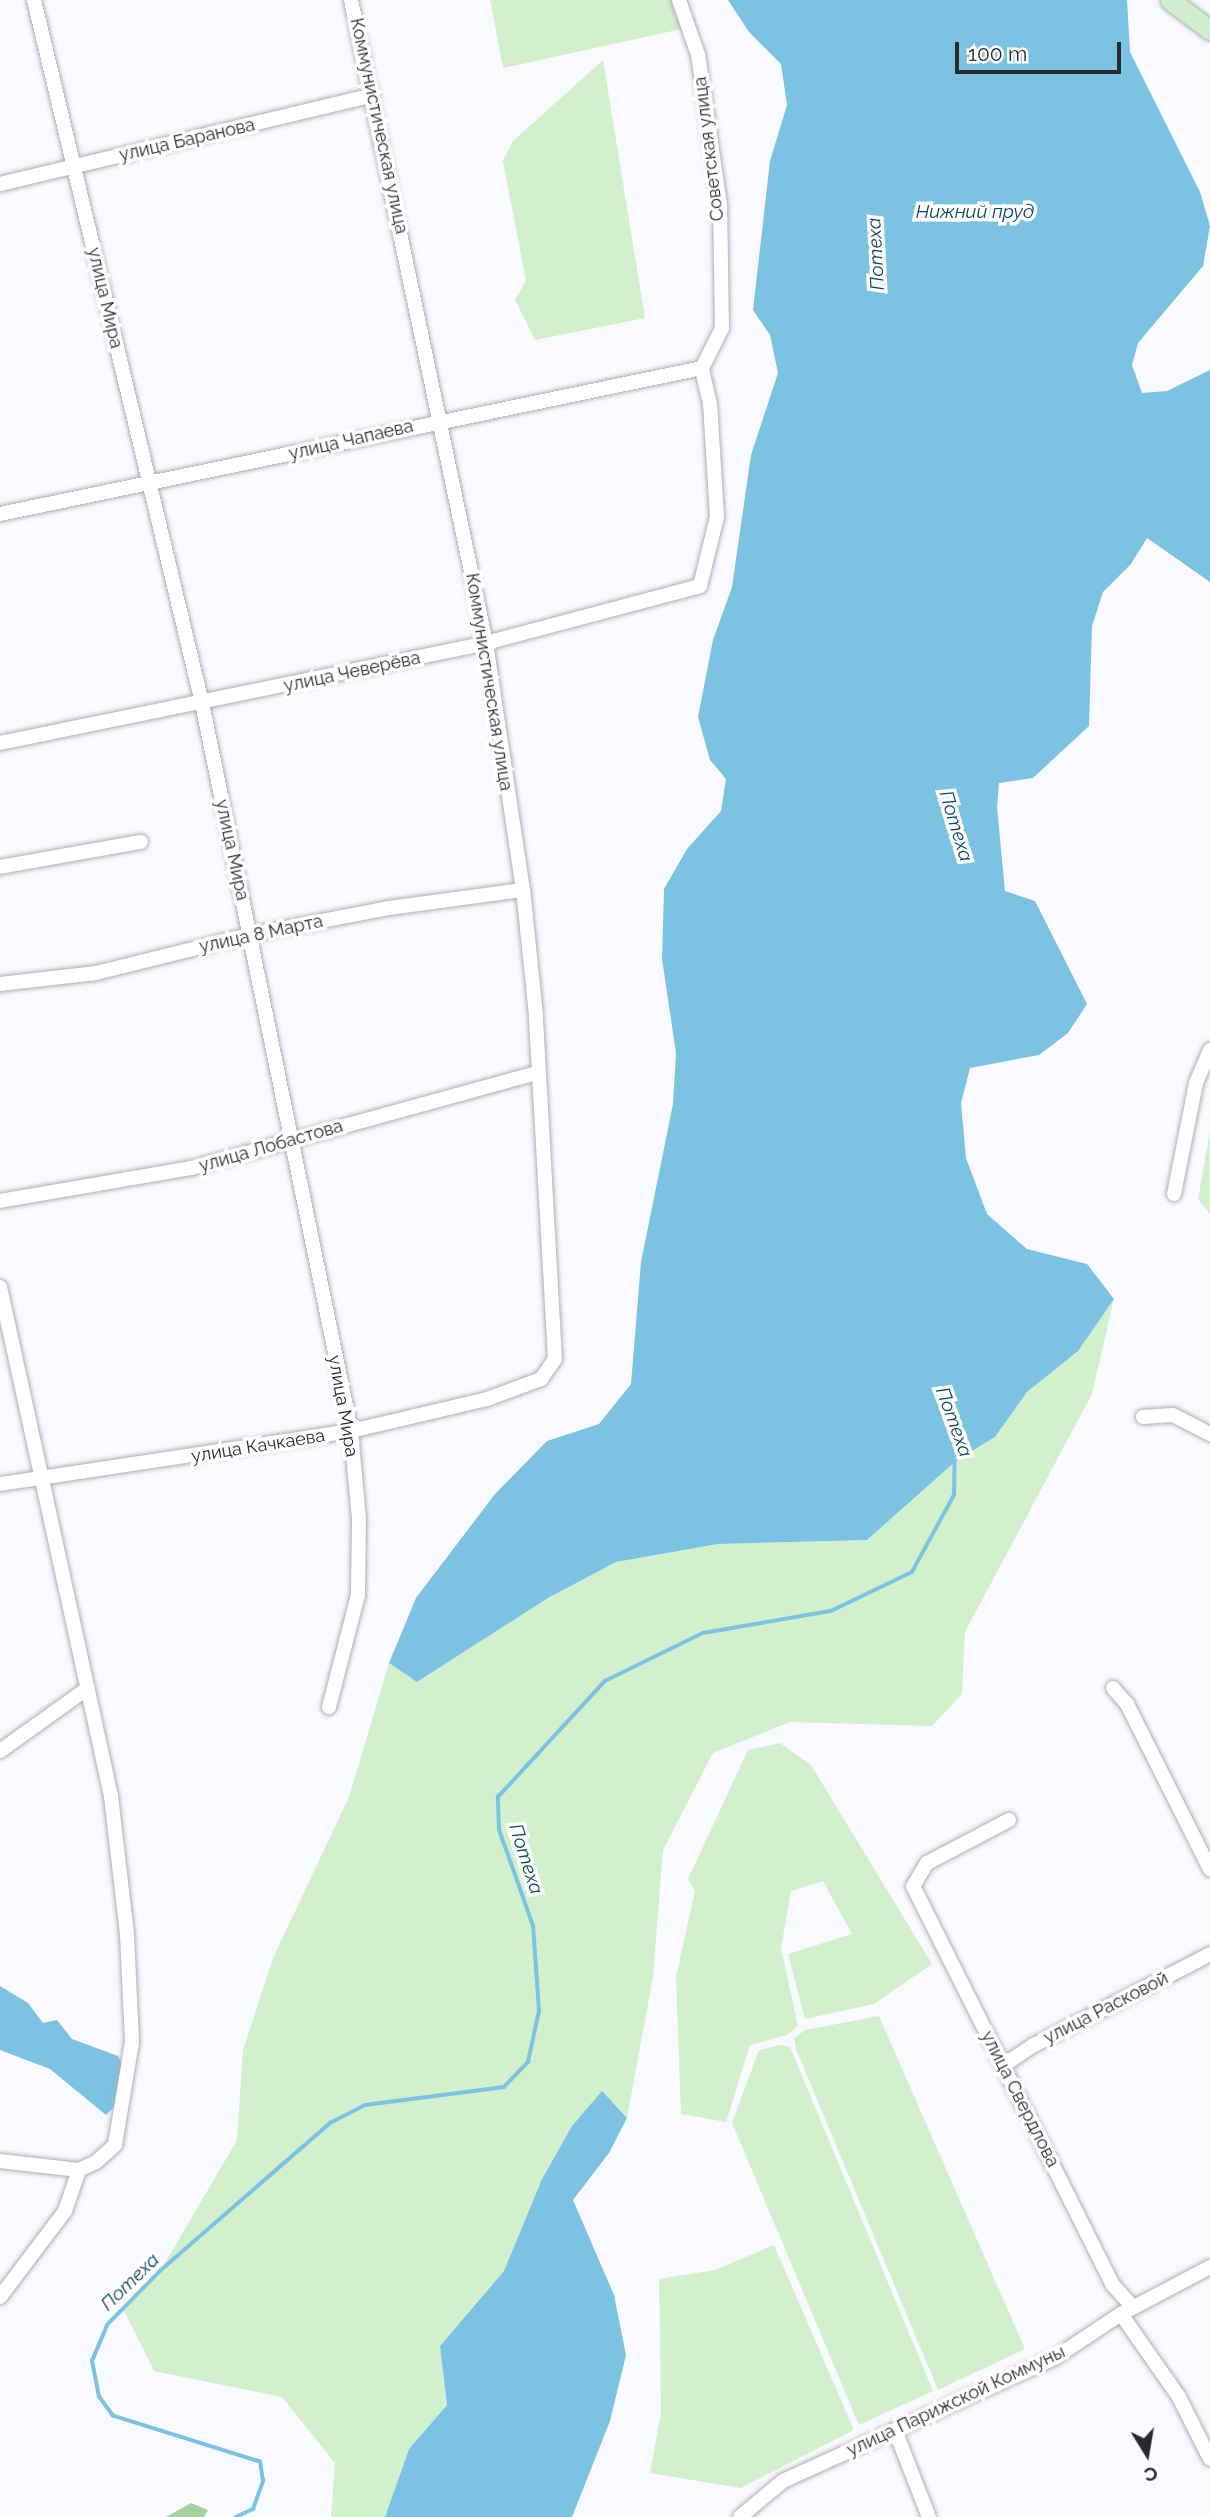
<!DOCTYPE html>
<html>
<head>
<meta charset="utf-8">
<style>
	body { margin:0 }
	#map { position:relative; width:1210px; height:2517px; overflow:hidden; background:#f8faff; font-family:Raleway,sans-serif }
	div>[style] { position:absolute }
	.green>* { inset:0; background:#d2f0cc }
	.forest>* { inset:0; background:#a6d29f }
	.water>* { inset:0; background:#7cc2e3 }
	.stream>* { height:3.5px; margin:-1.75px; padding:0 1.75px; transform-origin:1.75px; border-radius:1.75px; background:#7cc2e3 }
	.roads { filter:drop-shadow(0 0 2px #acafb5) drop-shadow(0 0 2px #acafb5) }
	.minor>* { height:14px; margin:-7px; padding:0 7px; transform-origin:7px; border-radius:7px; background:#fff }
	.major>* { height:19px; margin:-9.5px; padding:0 9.5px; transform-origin:9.5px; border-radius:9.5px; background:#d0eecd }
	span { translate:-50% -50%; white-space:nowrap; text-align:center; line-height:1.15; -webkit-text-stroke:7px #fff; paint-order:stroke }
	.street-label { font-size:18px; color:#292a2c }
	.water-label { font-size:19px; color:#09465d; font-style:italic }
	.north { position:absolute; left:1112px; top:2419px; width:70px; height:70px; -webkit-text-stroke:5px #fff; paint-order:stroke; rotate:169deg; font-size:19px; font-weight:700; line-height:28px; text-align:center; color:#292a2c }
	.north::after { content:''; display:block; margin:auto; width:24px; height:32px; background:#292a2c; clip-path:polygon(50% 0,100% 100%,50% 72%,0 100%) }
	.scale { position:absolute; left:955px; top:42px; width:166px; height:32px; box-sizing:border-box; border:4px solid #292a2c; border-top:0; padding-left:9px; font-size:21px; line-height:24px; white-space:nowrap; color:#292a2c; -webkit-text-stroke:5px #fff; paint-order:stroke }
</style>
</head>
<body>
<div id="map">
	<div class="green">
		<div style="clip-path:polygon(490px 0,681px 0,691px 27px,503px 68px)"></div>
		<div style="clip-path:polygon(603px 60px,645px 318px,535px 340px,515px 300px,526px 281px,503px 161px,513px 141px)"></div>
		<div style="clip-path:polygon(1210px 1132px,1210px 1214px,1198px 1199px)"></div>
		<div style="clip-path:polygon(1114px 1299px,1092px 1394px,965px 1632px,962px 1694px,932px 1726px,790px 1722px,713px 1753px,663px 1850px,653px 1977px,627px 2118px,602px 2092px,572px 2126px,542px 2179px,504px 2271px,440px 2346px,447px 2405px,409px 2449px,385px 2517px,331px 2517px,335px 2463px,282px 2397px,154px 2371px,123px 2309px,161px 2270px,237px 2140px,243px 2050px,273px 1958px,349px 1797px,389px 1663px,417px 1682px,548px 1598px,616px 1562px,718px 1544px,867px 1540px,957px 1460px,995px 1437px,1027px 1392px,1078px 1350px)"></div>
		<div style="clip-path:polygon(780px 1743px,811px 1765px,932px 1964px,874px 2004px,805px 2019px,788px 1954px,852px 1934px,823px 1881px,791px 1891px,781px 1948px,798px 2026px,787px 2035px,750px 2045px,726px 2122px,681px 2114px,676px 1977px,695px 1891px,688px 1879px,748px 1750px)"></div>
		<div style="clip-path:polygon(879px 2016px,1025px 2349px,938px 2390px,796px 2049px,794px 2038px,805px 2030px)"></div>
		<div style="clip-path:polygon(780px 2045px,790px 2047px,933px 2391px,859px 2425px,732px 2123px,759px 2050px)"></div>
		<div style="clip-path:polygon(774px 2245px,854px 2430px,741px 2488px,650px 2473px,661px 2413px,659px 2279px,715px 2270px)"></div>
	</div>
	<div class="forest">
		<div style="clip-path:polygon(191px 2503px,208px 2510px,204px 2517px,166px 2517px)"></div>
	</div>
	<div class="water">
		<div style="clip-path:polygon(728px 0,1127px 0,1130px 52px,1200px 192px,1210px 226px,1203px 266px,1138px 343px,1132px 365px,1142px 393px,1167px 391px,1210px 370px,1210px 582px,1147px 538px,1131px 564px,1103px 592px,1092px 626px,1089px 726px,1033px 778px,999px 783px,997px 807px,1005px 891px,1035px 901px,1087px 1004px,1068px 1033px,1039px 1055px,970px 1068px,961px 1103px,966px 1158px,987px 1214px,1027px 1249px,1087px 1264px,1114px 1299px,1078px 1351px,1027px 1392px,995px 1437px,957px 1460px,867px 1540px,718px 1544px,616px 1562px,548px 1598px,417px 1682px,389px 1663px,416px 1598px,495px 1494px,547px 1441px,599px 1424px,631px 1384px,641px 1262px,673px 1104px,676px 1053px,662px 959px,664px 889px,687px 849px,721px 811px,726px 779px,710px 760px,698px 717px,713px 640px,732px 587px,751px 455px,778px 373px,770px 335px,753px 310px,770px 161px,787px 105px,781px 64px,749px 32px)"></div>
		<div style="clip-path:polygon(0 1986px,28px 2003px,43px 2023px,57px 2020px,72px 2039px,118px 2056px,123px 2065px,116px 2105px,106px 2115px,50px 2069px,0 2050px)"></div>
		<div style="clip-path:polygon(602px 2091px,627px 2118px,609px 2153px,573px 2200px,614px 2295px,626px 2355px,610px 2421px,572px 2517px,385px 2517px,409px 2449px,447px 2405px,440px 2346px,504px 2271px,542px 2179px,572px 2126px)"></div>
	</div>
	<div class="stream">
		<div style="left:236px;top:2517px;width:19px;rotate:-25deg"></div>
		<div style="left:253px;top:2509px;width:30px;rotate:-70deg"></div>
		<div style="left:263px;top:2481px;width:19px;rotate:-99deg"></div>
		<div style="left:260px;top:2462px;width:154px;rotate:-162.6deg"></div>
		<div style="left:113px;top:2416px;width:24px;rotate:-126deg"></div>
		<div style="left:99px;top:2397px;width:37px;rotate:-101deg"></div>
		<div style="left:92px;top:2361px;width:39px;rotate:-67deg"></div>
		<div style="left:107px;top:2325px;width:77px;rotate:-45.5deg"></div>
		<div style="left:161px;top:2270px;width:224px;rotate:-41deg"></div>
		<div style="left:330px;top:2123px;width:39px;rotate:-27deg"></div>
		<div style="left:365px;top:2105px;width:140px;rotate:-7.4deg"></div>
		<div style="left:504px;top:2087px;width:35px;rotate:-46deg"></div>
		<div style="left:528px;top:2062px;width:52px;rotate:-77.8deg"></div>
		<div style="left:539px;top:2011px;width:85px;rotate:-94deg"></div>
		<div style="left:533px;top:1926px;width:102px;rotate:-109.5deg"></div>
		<div style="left:499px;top:1830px;width:33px;rotate:-92deg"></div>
		<div style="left:498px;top:1797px;width:158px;rotate:-47.3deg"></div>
		<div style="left:605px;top:1681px;width:109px;rotate:-26.1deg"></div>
		<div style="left:703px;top:1633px;width:130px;rotate:-9.8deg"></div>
		<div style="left:831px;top:1611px;width:90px;rotate:-25.7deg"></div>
		<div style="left:912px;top:1572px;width:88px;rotate:-61.4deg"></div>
		<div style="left:954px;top:1495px;width:39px;rotate:-89deg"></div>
	</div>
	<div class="roads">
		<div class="minor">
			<div style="left:34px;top:0;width:723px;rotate:76.56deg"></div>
			<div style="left:202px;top:703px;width:743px;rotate:78.43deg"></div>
			<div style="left:351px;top:1431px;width:88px;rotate:84.8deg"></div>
			<div style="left:359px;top:1519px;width:76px;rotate:90.8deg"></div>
			<div style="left:358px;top:1595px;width:116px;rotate:104.5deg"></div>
			<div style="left:0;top:184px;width:383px;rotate:-13.4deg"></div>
			<div style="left:0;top:514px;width:717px;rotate:-11.75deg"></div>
			<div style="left:0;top:743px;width:496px;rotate:-11.6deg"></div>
			<div style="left:486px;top:643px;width:221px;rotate:-14.9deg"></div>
			<div style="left:700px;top:586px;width:71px;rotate:-76.2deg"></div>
			<div style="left:717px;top:517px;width:113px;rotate:-93.5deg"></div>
			<div style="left:710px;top:404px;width:37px;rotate:-103deg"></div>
			<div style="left:702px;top:368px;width:45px;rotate:-63.4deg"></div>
			<div style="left:722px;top:328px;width:123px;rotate:-90.9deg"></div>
			<div style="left:720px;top:205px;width:152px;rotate:-98.3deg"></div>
			<div style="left:698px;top:55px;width:58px;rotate:-109.1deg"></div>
			<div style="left:0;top:867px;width:143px;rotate:-10.1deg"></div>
			<div style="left:0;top:984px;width:97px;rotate:-6.5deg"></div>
			<div style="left:96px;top:973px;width:158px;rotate:-13.9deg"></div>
			<div style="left:249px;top:935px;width:143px;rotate:-10.9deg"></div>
			<div style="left:389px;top:908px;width:135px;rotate:-7.7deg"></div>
			<div style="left:1174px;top:1194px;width:113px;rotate:-78.8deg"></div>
			<div style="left:1196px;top:1083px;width:36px;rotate:-67deg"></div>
			<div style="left:0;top:1201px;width:195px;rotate:-9.8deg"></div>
			<div style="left:192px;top:1168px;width:359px;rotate:-15.4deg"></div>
			<div style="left:0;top:1287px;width:521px;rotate:77.7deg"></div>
			<div style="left:111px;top:1796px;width:140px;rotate:83.4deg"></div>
			<div style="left:127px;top:1935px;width:107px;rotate:87.3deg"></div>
			<div style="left:132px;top:2042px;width:104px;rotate:99.4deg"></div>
			<div style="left:115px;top:2145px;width:25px;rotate:138deg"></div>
			<div style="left:96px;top:2162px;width:19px;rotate:155deg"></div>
			<div style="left:79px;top:2170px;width:80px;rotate:-173.5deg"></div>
			<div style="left:1143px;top:1417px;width:30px;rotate:-4deg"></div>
			<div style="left:1173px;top:1415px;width:42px;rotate:27.2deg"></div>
			<div style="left:0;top:1484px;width:355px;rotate:-8.6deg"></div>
			<div style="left:351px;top:1431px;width:140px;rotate:-13.2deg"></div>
			<div style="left:487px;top:1399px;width:58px;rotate:-20.3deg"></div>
			<div style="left:541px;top:1379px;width:24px;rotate:-55deg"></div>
			<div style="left:555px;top:1359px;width:345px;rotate:-93.2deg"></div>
			<div style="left:536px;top:1015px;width:126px;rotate:-95.9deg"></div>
			<div style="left:523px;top:890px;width:250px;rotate:-98.5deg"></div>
			<div style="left:486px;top:643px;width:657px;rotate:-101.86deg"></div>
			<div style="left:1113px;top:1688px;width:21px;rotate:49deg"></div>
			<div style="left:1127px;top:1704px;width:185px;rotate:63.3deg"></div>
			<div style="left:0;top:1751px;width:108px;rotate:-35.6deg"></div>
			<div style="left:1009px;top:1820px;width:93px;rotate:152.3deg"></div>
			<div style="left:927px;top:1863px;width:27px;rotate:121deg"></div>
			<div style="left:913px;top:1886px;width:445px;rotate:63.4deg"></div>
			<div style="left:1112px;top:2284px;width:31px;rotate:48deg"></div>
			<div style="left:1004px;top:2065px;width:36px;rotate:-34deg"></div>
			<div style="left:1034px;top:2045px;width:198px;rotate:-27.3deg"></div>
			<div style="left:0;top:2297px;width:108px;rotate:-52.9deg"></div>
			<div style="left:65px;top:2211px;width:43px;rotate:-71.1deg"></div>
			<div style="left:1121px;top:2314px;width:101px;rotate:55.1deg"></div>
			<div style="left:1179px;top:2397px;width:69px;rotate:63.4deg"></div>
			<div style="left:895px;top:2430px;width:93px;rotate:68.7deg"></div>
			<div style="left:740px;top:2517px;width:56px;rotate:-39.9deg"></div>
			<div style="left:783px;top:2481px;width:300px;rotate:-24.4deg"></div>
			<div style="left:1056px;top:2357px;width:78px;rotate:-33.5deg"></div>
			<div style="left:1121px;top:2314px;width:101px;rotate:-27.8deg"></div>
		</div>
		<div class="major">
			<div style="left:1170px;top:0;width:50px;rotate:36.9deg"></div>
		</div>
	</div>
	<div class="street-label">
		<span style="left:379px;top:126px;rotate:78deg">Коммунистическая улица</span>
		<span style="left:187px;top:140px;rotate:-13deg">улица Баранова</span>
		<span style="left:709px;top:149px;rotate:-97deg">Советская улица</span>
		<span style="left:105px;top:298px;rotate:77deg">улица Мира</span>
		<span style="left:351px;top:440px;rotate:-13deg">улица Чапаева</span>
		<span style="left:352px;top:672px;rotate:-12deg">улица Чеверёва</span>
		<span style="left:489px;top:682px;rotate:81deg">Коммунистическая улица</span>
		<span style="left:232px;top:850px;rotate:78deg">улица Мира</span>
		<span style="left:261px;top:934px;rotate:-12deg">улица 8 Марта</span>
		<span style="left:271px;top:1146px;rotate:-16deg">улица Лобастова</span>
		<span style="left:343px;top:1406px;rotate:80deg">улица Мира</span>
		<span style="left:258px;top:1446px;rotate:-9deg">улица Качкаева</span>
		<span style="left:1106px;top:2008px;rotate:-27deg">улица Расковой</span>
		<span style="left:1020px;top:2099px;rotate:63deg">улица Свердлова</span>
		<span style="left:956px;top:2401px;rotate:-25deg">улица Парижской Коммуны</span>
	</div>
	<div class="water-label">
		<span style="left:975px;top:212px">Нижний пруд</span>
		<span style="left:876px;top:254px;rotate:-93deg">Потеха</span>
		<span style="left:956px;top:826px;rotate:73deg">Потеха</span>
		<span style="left:954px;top:1422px;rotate:70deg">Потеха</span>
		<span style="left:526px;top:1859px;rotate:72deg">Потеха</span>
		<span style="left:130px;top:2282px;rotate:-44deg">Потеха</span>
	</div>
	<div class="north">С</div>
	<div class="scale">100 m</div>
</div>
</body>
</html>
